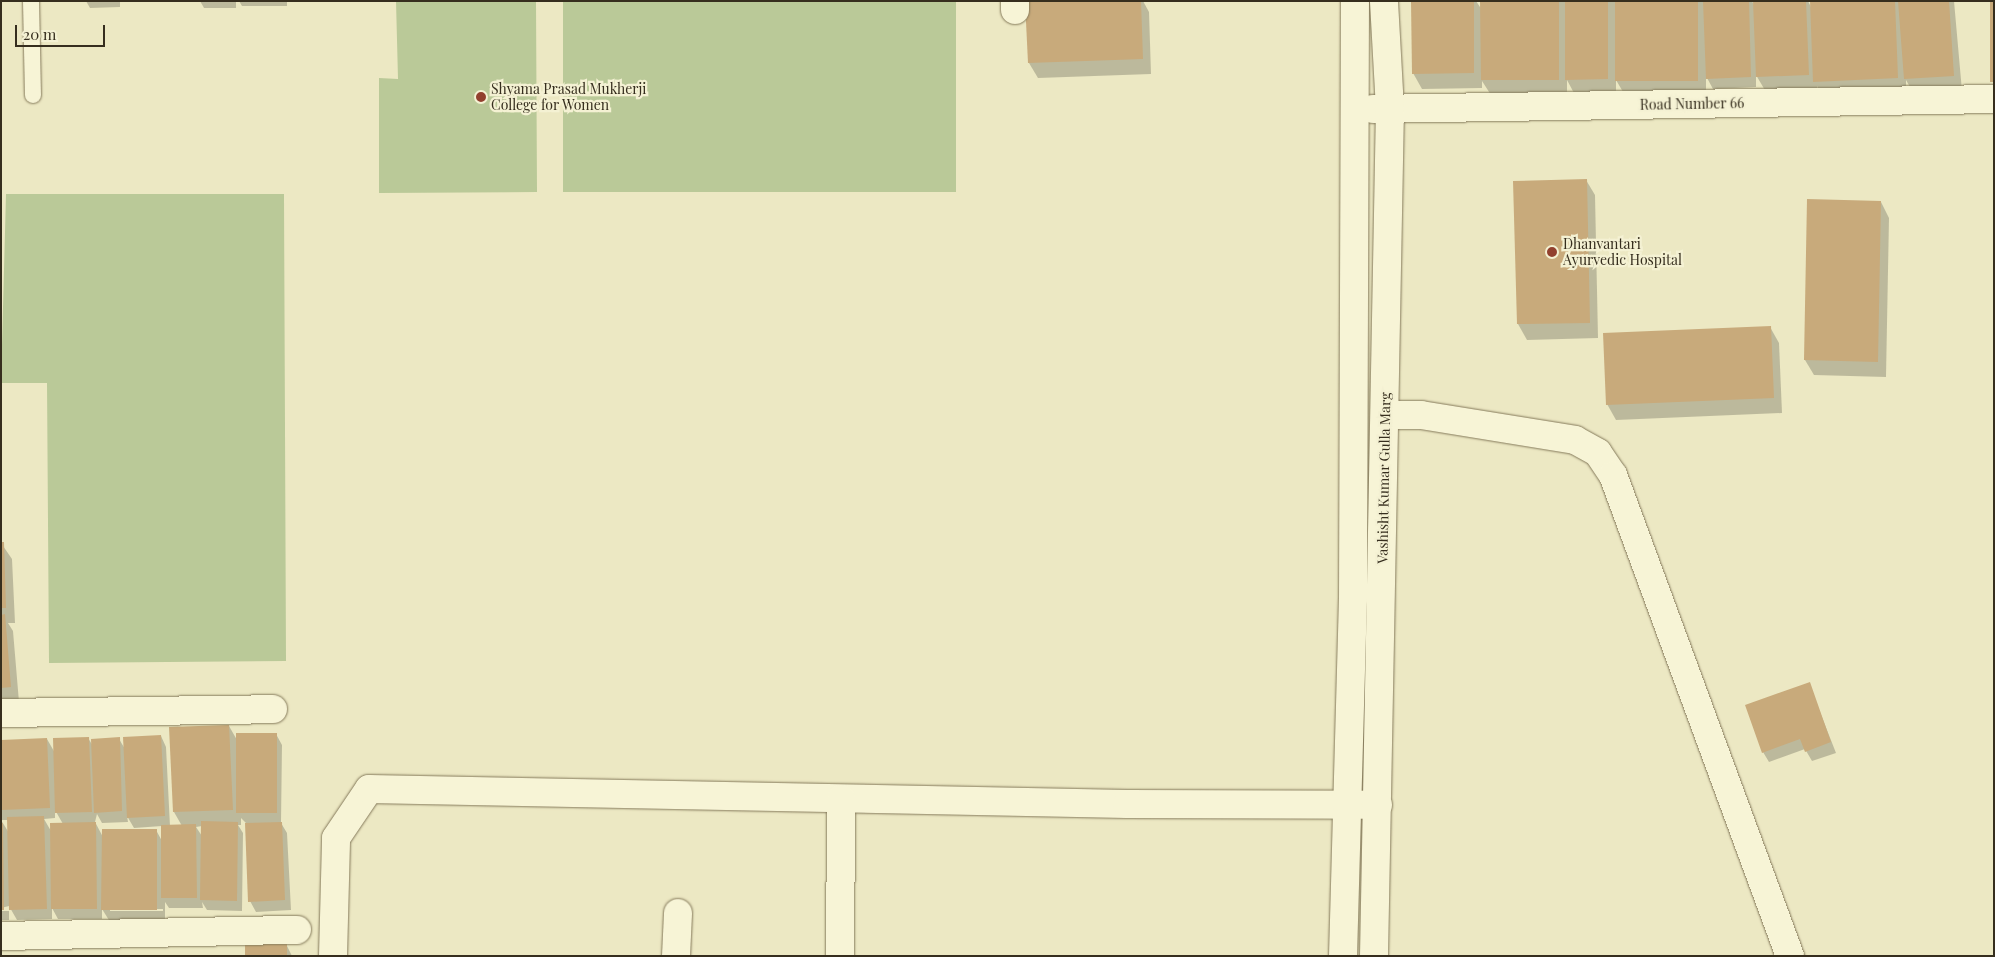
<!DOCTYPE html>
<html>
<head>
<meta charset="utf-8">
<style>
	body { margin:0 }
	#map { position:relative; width:1995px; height:957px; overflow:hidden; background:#ece8c3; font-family:"Playfair Display",serif }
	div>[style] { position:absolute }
	.green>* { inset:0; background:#bac998 }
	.shadow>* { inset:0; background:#0003 }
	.building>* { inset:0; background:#c8aa7b }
	.roads { filter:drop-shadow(0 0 1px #857a5b) drop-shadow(0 0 1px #857a5b) }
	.lane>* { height:16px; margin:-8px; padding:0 8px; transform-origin:8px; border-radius:8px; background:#f7f4d6 }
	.street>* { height:28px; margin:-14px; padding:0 14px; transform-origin:14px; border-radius:14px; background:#f7f4d6 }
	.dots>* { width:14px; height:14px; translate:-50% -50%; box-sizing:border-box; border:2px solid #f4f1d3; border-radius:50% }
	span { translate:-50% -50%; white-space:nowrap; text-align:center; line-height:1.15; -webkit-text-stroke:4.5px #f4f1d3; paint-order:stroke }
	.poi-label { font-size:14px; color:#362e1e }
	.left { translate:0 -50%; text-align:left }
	.street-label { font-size:14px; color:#362e1e }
	.frame { position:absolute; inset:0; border:2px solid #362e1e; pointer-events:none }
	.scale { position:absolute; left:15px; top:25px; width:90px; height:22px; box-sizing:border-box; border:2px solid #362e1e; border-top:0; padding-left:6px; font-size:15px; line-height:18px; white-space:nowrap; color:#362e1e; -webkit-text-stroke:4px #f4f1d3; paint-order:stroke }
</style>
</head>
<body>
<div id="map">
	<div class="green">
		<div style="clip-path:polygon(396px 1px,536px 1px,537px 192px,379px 193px,379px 78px,398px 79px)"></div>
		<div style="clip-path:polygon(563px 1px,956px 1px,956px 192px,563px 192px)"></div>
		<div style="clip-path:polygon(6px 194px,284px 194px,286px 661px,49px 663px,47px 383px,1px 383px)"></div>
	</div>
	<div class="shadow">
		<div style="clip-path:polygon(86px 1px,120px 1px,120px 7px,90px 8px)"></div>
		<div style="clip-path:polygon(200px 1px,236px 1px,236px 8px,204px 8px)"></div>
		<div style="clip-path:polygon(239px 1px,287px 1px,287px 6px,242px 6px)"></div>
		<div style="clip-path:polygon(1027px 1px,1143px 1px,1149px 12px,1151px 74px,1038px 78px,1029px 63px)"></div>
		<div style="clip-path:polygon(1413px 1px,1476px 1px,1482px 10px,1482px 1px,1752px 1px,1754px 5px,1754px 1px,1808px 1px,1811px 7px,1811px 1px,1954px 1px,1962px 91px,1914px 94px,1906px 80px,1906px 93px,1823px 97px,1817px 86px,1817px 90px,1766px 92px,1756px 75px,1756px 87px,1713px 89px,1706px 76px,1706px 97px,1626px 97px,1616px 80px,1616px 94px,1575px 95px,1567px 80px,1567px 95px,1491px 95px,1482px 81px,1482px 88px,1422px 89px,1413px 73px)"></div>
		<div style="clip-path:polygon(1586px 180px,1595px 195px,1598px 338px,1527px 340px,1518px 324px,1514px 182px)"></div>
		<div style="clip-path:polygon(1881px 202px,1889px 218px,1886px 377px,1814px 375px,1805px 360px)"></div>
		<div style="clip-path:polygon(1770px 327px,1779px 343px,1782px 413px,1616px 420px,1607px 404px)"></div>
		<div style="clip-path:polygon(1px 543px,12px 559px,15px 623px,8px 623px,13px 631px,19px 702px,1px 704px)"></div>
		<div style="clip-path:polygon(1809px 684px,1836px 753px,1812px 761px,1805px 749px,1769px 762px,1763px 752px)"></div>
		<div style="clip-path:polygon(evenodd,229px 726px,237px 740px,276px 734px,282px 745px,281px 823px,287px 833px,291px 910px,256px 912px,250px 901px,246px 823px,241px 818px,241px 825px,238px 825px,243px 833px,242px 911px,207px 910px,202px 902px,203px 908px,169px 908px,165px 902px,165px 925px,112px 925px,102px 909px,102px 919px,58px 919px,52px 908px,52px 919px,17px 920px,9px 906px,1px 908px,1px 741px,47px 739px,55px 753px,88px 738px,93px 746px,119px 739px,125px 749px,161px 736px,166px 747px,170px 826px,182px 826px,174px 812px,229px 726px,55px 810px,63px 824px,51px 831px,44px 819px,55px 818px,55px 810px,229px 726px,97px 814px,102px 823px,128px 822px,127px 816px,134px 828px,162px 826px,162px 841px,156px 830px,103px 837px,95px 822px,97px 814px,229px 726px,1px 820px,8px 820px,9px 833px,1px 820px,229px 726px,202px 826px,202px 836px,196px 827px,202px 826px,229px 726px,110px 909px,163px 909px,163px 911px,110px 911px,110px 909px)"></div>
		<div style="clip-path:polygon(1px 911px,9px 911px,9px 920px,1px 920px)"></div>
		<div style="clip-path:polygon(286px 944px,292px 956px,246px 956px)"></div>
	</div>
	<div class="building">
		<div style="clip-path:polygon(1025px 1px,1141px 1px,1143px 59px,1028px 63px)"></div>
		<div style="clip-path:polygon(1411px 1px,1474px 1px,1474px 73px,1412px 74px)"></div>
		<div style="clip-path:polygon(1480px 1px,1559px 1px,1559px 80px,1481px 80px)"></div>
		<div style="clip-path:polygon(1565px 1px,1608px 1px,1608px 79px,1565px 80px)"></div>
		<div style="clip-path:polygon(1615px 1px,1698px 1px,1698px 81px,1615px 81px)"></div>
		<div style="clip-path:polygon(1703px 1px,1749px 1px,1751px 77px,1706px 79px)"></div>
		<div style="clip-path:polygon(1753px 1px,1806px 1px,1809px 75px,1756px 77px)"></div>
		<div style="clip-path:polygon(1810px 1px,1895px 1px,1898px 78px,1813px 82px)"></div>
		<div style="clip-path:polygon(1898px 1px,1949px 1px,1954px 76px,1904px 79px)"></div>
		<div style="clip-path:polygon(1990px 1px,1994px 1px,1994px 82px,1990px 82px)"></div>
		<div style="clip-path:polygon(1587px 179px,1590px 323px,1517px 324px,1513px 181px)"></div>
		<div style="clip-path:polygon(1807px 199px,1881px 201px,1878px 362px,1804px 360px)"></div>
		<div style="clip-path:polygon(1771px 326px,1774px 398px,1606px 405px,1603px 333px)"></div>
		<div style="clip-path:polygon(1px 542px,4px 542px,6px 608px,1px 608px)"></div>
		<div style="clip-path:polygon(5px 614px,11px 687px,1px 688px,1px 615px)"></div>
		<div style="clip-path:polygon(1810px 682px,1831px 742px,1805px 752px,1800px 739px,1762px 753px,1745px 705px)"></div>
		<div style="clip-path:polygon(229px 725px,233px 810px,173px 812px,169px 727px)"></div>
		<div style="clip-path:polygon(236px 733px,277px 733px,277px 813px,236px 813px)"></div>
		<div style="clip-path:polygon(161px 735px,165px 816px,127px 818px,123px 737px)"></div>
		<div style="clip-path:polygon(89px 737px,92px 812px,55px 813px,53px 738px)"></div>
		<div style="clip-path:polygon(120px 737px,122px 811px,94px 813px,91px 739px)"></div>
		<div style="clip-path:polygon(47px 738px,50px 808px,1px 810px,1px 740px)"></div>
		<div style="clip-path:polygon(44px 816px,47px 909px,9px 910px,7px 817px)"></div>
		<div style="clip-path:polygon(201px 821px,238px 822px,237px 901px,200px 900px)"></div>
		<div style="clip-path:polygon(96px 822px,97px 909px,51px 909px,50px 823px)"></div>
		<div style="clip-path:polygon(282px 822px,285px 900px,248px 902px,245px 823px)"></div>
		<div style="clip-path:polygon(1px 823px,3px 823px,4px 910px,1px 910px)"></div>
		<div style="clip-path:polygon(196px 824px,197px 898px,161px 898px,161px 825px)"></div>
		<div style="clip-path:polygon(102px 829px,157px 829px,157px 910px,101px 910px)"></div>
		<div style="clip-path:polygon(245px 942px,287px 943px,287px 956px,245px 956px)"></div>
	</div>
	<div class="roads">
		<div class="lane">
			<div style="left:31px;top:1px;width:94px;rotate:88.8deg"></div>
		</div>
		<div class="street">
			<div style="left:1015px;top:1px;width:9px;rotate:90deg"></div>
			<div style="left:1373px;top:109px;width:621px;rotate:-0.92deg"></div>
			<div style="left:1385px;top:415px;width:36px"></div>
			<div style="left:1421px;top:415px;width:156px;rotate:9.2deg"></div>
			<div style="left:1575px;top:440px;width:26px;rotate:29deg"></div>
			<div style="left:1598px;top:453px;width:27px;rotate:56deg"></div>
			<div style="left:1613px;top:475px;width:513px;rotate:69.8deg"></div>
			<div style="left:1px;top:713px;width:272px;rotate:-0.8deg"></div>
			<div style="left:1px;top:936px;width:296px;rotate:-1.2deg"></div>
			<div style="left:333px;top:956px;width:118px;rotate:-88.5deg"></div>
			<div style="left:336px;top:838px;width:59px;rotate:-56deg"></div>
			<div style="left:369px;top:789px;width:758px;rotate:1.13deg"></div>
			<div style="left:1127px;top:804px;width:251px;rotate:0.2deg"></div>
			<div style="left:676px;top:956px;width:43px;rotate:-87.3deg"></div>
			<div style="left:840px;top:956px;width:157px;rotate:-89.6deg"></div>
			<div style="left:1343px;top:956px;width:357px;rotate:-88.4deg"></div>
			<div style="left:1353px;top:599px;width:598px;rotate:-89.81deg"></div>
			<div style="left:1374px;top:956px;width:847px;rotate:-88.92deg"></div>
			<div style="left:1390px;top:109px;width:108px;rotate:-93.2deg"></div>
		</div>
	</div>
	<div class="dots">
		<div style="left:481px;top:97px;background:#92402e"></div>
		<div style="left:1552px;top:252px;background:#92402e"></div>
	</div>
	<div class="poi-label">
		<span class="left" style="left:491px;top:97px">Shyama Prasad Mukherji<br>College for Women</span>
		<span class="left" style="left:1563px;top:252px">Dhanvantari<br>Ayurvedic Hospital</span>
	</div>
	<div class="street-label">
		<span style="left:1692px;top:104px;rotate:-1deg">Road Number 66</span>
		<span style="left:1384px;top:478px;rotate:-89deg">Vashisht Kumar Gulla Marg</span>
	</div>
	<div class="frame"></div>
	<div class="scale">20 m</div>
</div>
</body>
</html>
